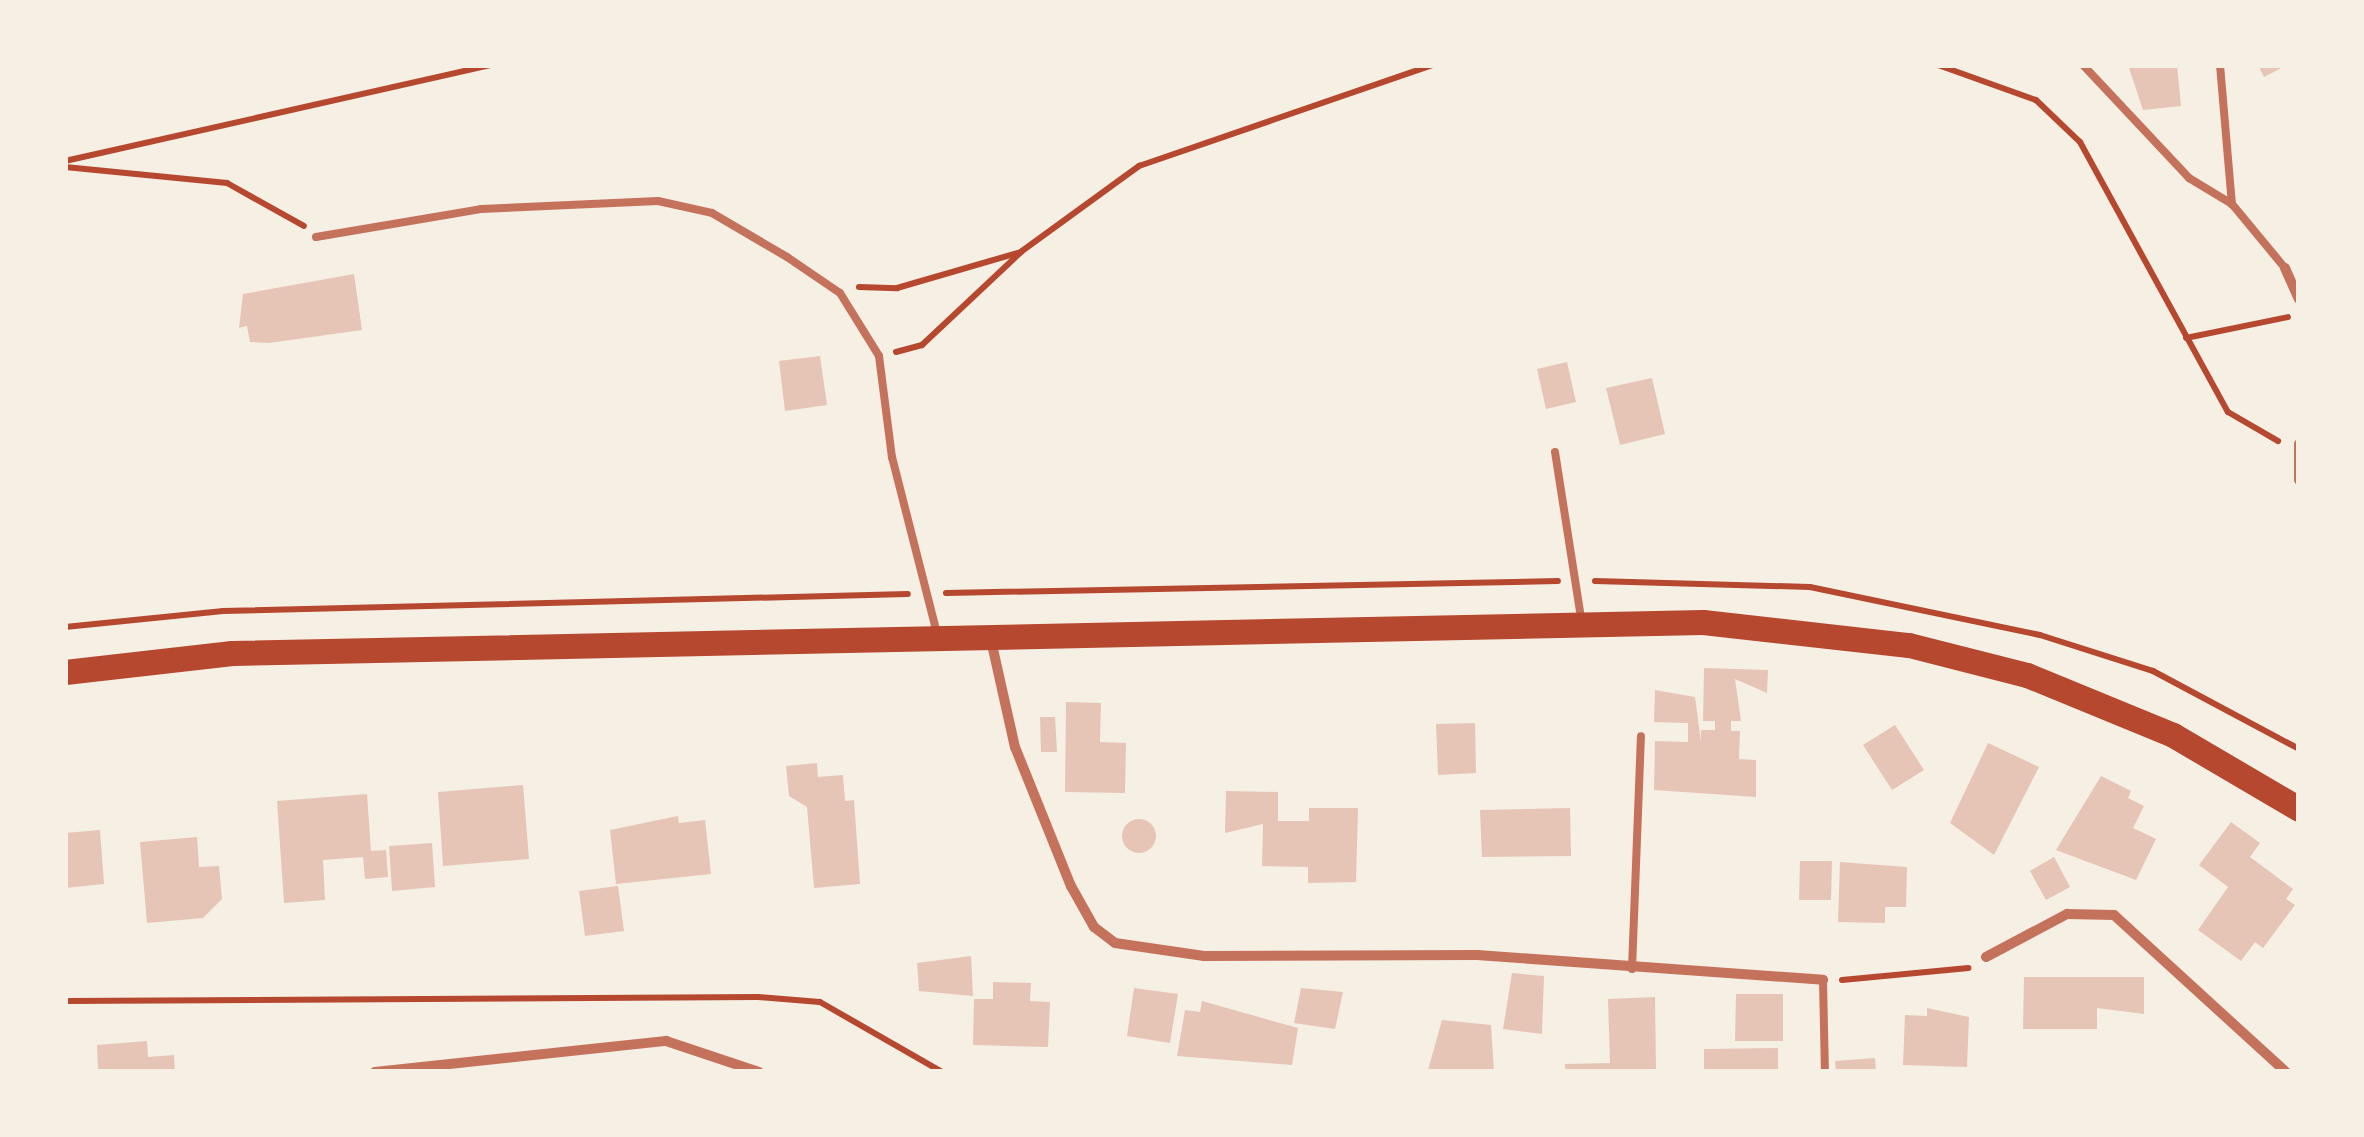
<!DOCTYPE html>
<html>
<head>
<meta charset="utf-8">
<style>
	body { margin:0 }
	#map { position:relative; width:2364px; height:1137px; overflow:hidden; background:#f6efe4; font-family:Raleway,sans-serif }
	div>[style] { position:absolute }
	.building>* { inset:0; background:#e6c5b7 }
	.round { border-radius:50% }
	.path>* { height:6px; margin:-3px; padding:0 3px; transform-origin:3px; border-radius:3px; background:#b5482f }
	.service>* { height:8px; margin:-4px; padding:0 4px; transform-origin:4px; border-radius:4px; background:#c5725c }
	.minor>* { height:10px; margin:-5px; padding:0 5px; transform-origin:5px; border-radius:5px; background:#c5725c }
	.primary>* { height:25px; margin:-12.5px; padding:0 12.5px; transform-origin:12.5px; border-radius:12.5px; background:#b5482f }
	span { translate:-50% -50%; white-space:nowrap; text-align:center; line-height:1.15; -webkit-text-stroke:10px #f6efe4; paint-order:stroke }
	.frame { position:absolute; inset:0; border:68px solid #f6efe4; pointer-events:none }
</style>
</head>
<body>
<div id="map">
	<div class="building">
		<div style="clip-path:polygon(2128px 65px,2177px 65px,2181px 106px,2143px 110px)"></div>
		<div style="clip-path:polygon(2258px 65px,2287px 65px,2264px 77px)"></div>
		<div style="clip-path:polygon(354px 274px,362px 330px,269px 343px,250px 342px,247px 326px,239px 328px,243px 294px)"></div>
		<div style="clip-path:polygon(820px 356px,827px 405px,785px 411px,779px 361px)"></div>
		<div style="clip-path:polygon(1567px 362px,1576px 402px,1546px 409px,1537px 369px)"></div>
		<div style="clip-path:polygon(1652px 378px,1665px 434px,1620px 445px,1606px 388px)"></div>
		<div style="clip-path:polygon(1704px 668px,1768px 670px,1767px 693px,1735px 679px,1741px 721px,1731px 721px,1731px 731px,1740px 731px,1739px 759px,1756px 760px,1756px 797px,1654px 790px,1655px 741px,1688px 742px,1688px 723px,1654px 722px,1655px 690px,1695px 697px,1701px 742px,1701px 730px,1715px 730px,1715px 721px,1703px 721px)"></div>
		<div style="clip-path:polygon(1066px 702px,1101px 703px,1100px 742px,1126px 743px,1125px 793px,1065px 792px)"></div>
		<div style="clip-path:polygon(1040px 717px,1055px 717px,1057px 752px,1041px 752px)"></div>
		<div style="clip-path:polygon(1475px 723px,1476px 773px,1438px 775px,1436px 724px)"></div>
		<div style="clip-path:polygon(1895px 725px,1924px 770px,1892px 790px,1863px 745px)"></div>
		<div style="clip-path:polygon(1988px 743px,2039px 767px,1994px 855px,1950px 823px)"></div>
		<div style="clip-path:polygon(817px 763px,818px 777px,843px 775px,845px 801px,854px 800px,860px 884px,814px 888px,807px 807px,789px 796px,786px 766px)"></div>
		<div style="clip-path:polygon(2101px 776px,2131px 791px,2128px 798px,2144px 806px,2133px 828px,2156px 839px,2136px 880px,2056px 850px)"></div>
		<div style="clip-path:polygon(523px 785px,529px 859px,443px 866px,438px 792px)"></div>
		<div style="clip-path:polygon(1226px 791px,1278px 792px,1278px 821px,1309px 821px,1309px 808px,1358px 808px,1356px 882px,1308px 883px,1308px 867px,1262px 866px,1263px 824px,1225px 833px)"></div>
		<div style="clip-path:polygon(367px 794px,371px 851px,386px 850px,388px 877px,365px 879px,363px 857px,323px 860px,325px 900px,284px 903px,277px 801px)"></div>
		<div style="clip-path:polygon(1570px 808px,1571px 856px,1482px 857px,1480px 810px)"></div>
		<div style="clip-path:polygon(678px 816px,679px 823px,705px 820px,711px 874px,616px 884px,610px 830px)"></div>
		<div class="round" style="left:1122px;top:819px;width:34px;height:34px"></div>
		<div style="clip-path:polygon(2231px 822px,2260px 843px,2250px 857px,2293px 889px,2286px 899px,2295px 905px,2263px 948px,2255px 942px,2241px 961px,2198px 930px,2228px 887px,2199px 865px)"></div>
		<div style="clip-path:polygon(100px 830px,104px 884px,65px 888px,65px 833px)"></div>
		<div style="clip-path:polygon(197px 837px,199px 867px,219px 866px,222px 899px,203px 918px,147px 923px,140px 842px)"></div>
		<div style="clip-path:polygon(432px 843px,435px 887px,392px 891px,389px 846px)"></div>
		<div style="clip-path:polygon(2054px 857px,2070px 887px,2046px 900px,2030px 871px)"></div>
		<div style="clip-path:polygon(1800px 861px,1832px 861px,1831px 900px,1799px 900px)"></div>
		<div style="clip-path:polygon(1840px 862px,1907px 867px,1906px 907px,1885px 907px,1885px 923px,1838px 922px)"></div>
		<div style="clip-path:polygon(618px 886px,624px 931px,585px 936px,579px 891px)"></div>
		<div style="clip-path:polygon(971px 956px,973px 996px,919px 991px,917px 963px)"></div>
		<div style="clip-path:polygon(1512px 973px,1544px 976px,1542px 1034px,1503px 1029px)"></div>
		<div style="clip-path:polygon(2024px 977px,2144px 977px,2144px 1014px,2097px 1008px,2097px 1029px,2023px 1029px)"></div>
		<div style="clip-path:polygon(993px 982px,1031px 983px,1030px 1001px,1050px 1002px,1048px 1047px,973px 1045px,974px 999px,993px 999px)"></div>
		<div style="clip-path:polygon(1134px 988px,1178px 994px,1170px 1043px,1127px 1036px)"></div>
		<div style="clip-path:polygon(1301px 988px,1343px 992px,1335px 1029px,1294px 1023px)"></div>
		<div style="clip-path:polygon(1736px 994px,1783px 994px,1783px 1041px,1735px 1041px)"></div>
		<div style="clip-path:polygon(1655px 997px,1656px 1072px,1565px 1072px,1565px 1064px,1610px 1063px,1608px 999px)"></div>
		<div style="clip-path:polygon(1202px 1001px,1298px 1028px,1292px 1065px,1177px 1056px,1185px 1010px,1200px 1012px)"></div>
		<div style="clip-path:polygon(1927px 1008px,1969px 1017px,1967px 1067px,1903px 1065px,1905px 1015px,1927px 1016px)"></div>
		<div style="clip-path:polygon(1442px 1020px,1491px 1025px,1494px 1072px,1428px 1070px)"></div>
		<div style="clip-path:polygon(147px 1041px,148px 1057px,174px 1055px,175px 1072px,98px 1071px,97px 1045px)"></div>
		<div style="clip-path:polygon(1778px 1048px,1778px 1072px,1704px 1072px,1704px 1049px)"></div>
		<div style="clip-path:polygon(1875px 1058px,1876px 1072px,1836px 1072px,1835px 1061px)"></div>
	</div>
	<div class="path">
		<div style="left:1938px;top:65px;width:104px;rotate:19.7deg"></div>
		<div style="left:2036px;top:100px;width:61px;rotate:43.7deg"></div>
		<div style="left:2080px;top:142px;width:308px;rotate:61.3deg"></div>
		<div style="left:2228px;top:412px;width:58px;rotate:30.1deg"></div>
		<div style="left:65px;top:161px;width:437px;rotate:-12.7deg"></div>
		<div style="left:65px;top:167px;width:163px;rotate:5.6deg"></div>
		<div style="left:227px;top:183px;width:88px;rotate:29.2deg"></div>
		<div style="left:859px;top:287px;width:38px;rotate:2deg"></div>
		<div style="left:897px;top:288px;width:129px;rotate:-16.2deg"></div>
		<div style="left:2186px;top:338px;width:104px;rotate:-11.6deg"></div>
		<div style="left:896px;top:352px;width:27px;rotate:-15deg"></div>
		<div style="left:922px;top:345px;width:137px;rotate:-43.2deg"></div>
		<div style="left:1022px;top:251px;width:145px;rotate:-36deg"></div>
		<div style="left:1139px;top:166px;width:310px;rotate:-19deg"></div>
		<div style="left:1595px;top:581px;width:215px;rotate:1.6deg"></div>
		<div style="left:1810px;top:587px;width:235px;rotate:11.8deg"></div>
		<div style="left:2040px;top:635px;width:119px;rotate:17.7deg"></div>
		<div style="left:2153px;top:671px;width:166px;rotate:28.1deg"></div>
		<div style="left:946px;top:593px;width:612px;rotate:-1.12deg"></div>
		<div style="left:65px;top:627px;width:159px;rotate:-5.8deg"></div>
		<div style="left:223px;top:611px;width:685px;rotate:-1.42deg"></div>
		<div style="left:1842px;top:980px;width:127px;rotate:-5.4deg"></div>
		<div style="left:65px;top:1001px;width:693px;rotate:-0.33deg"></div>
		<div style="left:758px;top:997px;width:62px;rotate:4.6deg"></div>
		<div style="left:820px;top:1002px;width:141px;rotate:29.8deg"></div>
	</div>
	<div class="service">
		<div style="left:2083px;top:65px;width:155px;rotate:46.8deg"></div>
		<div style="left:2189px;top:178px;width:50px;rotate:31.2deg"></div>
		<div style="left:2232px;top:204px;width:83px;rotate:50.4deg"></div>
		<div style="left:2220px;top:65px;width:140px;rotate:85.1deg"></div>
		<div style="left:316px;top:237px;width:167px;rotate:-9.6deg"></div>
		<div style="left:481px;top:209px;width:177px;rotate:-2.6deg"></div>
		<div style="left:658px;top:201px;width:55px;rotate:12.5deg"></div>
		<div style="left:712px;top:213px;width:87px;rotate:30.4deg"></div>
		<div style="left:787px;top:257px;width:64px;rotate:34.2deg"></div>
		<div style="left:840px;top:293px;width:74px;rotate:58.2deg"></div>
		<div style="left:879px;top:356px;width:102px;rotate:82.7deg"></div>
		<div style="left:892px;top:457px;width:183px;rotate:75.7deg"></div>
		<div style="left:1555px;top:452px;width:168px;rotate:81.1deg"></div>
		<div style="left:1632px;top:969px;width:233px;rotate:-87.8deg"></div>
		<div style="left:1823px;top:980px;width:92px;rotate:88.8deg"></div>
	</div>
	<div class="minor">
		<div style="left:2285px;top:268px;width:34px;rotate:66deg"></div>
		<div style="left:2299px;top:444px;width:36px;rotate:90deg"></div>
		<div style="left:991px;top:640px;width:110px;rotate:77.4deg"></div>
		<div style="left:1015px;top:747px;width:150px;rotate:68.1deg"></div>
		<div style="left:1071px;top:886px;width:47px;rotate:60.7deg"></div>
		<div style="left:1094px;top:927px;width:26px;rotate:37deg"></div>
		<div style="left:1115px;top:943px;width:90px;rotate:8.3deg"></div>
		<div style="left:1204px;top:956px;width:273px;rotate:-0.2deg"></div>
		<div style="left:1477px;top:955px;width:347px;rotate:4.1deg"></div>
		<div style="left:1986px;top:957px;width:92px;rotate:-28deg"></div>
		<div style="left:2067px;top:914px;width:47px;rotate:1.2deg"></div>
		<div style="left:2114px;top:915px;width:233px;rotate:42.4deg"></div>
		<div style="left:375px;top:1072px;width:293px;rotate:-6.1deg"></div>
		<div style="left:666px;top:1041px;width:98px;rotate:18.4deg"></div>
	</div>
	<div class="primary">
		<div style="left:65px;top:672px;width:168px;rotate:-6.5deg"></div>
		<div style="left:232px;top:653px;width:1471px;rotate:-1.21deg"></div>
		<div style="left:1703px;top:622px;width:207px;rotate:6.4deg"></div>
		<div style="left:1909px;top:645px;width:122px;rotate:14.3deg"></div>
		<div style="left:2027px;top:675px;width:158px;rotate:22.3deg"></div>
		<div style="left:2173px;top:735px;width:146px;rotate:30.4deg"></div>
	</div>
	<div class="frame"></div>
</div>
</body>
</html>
